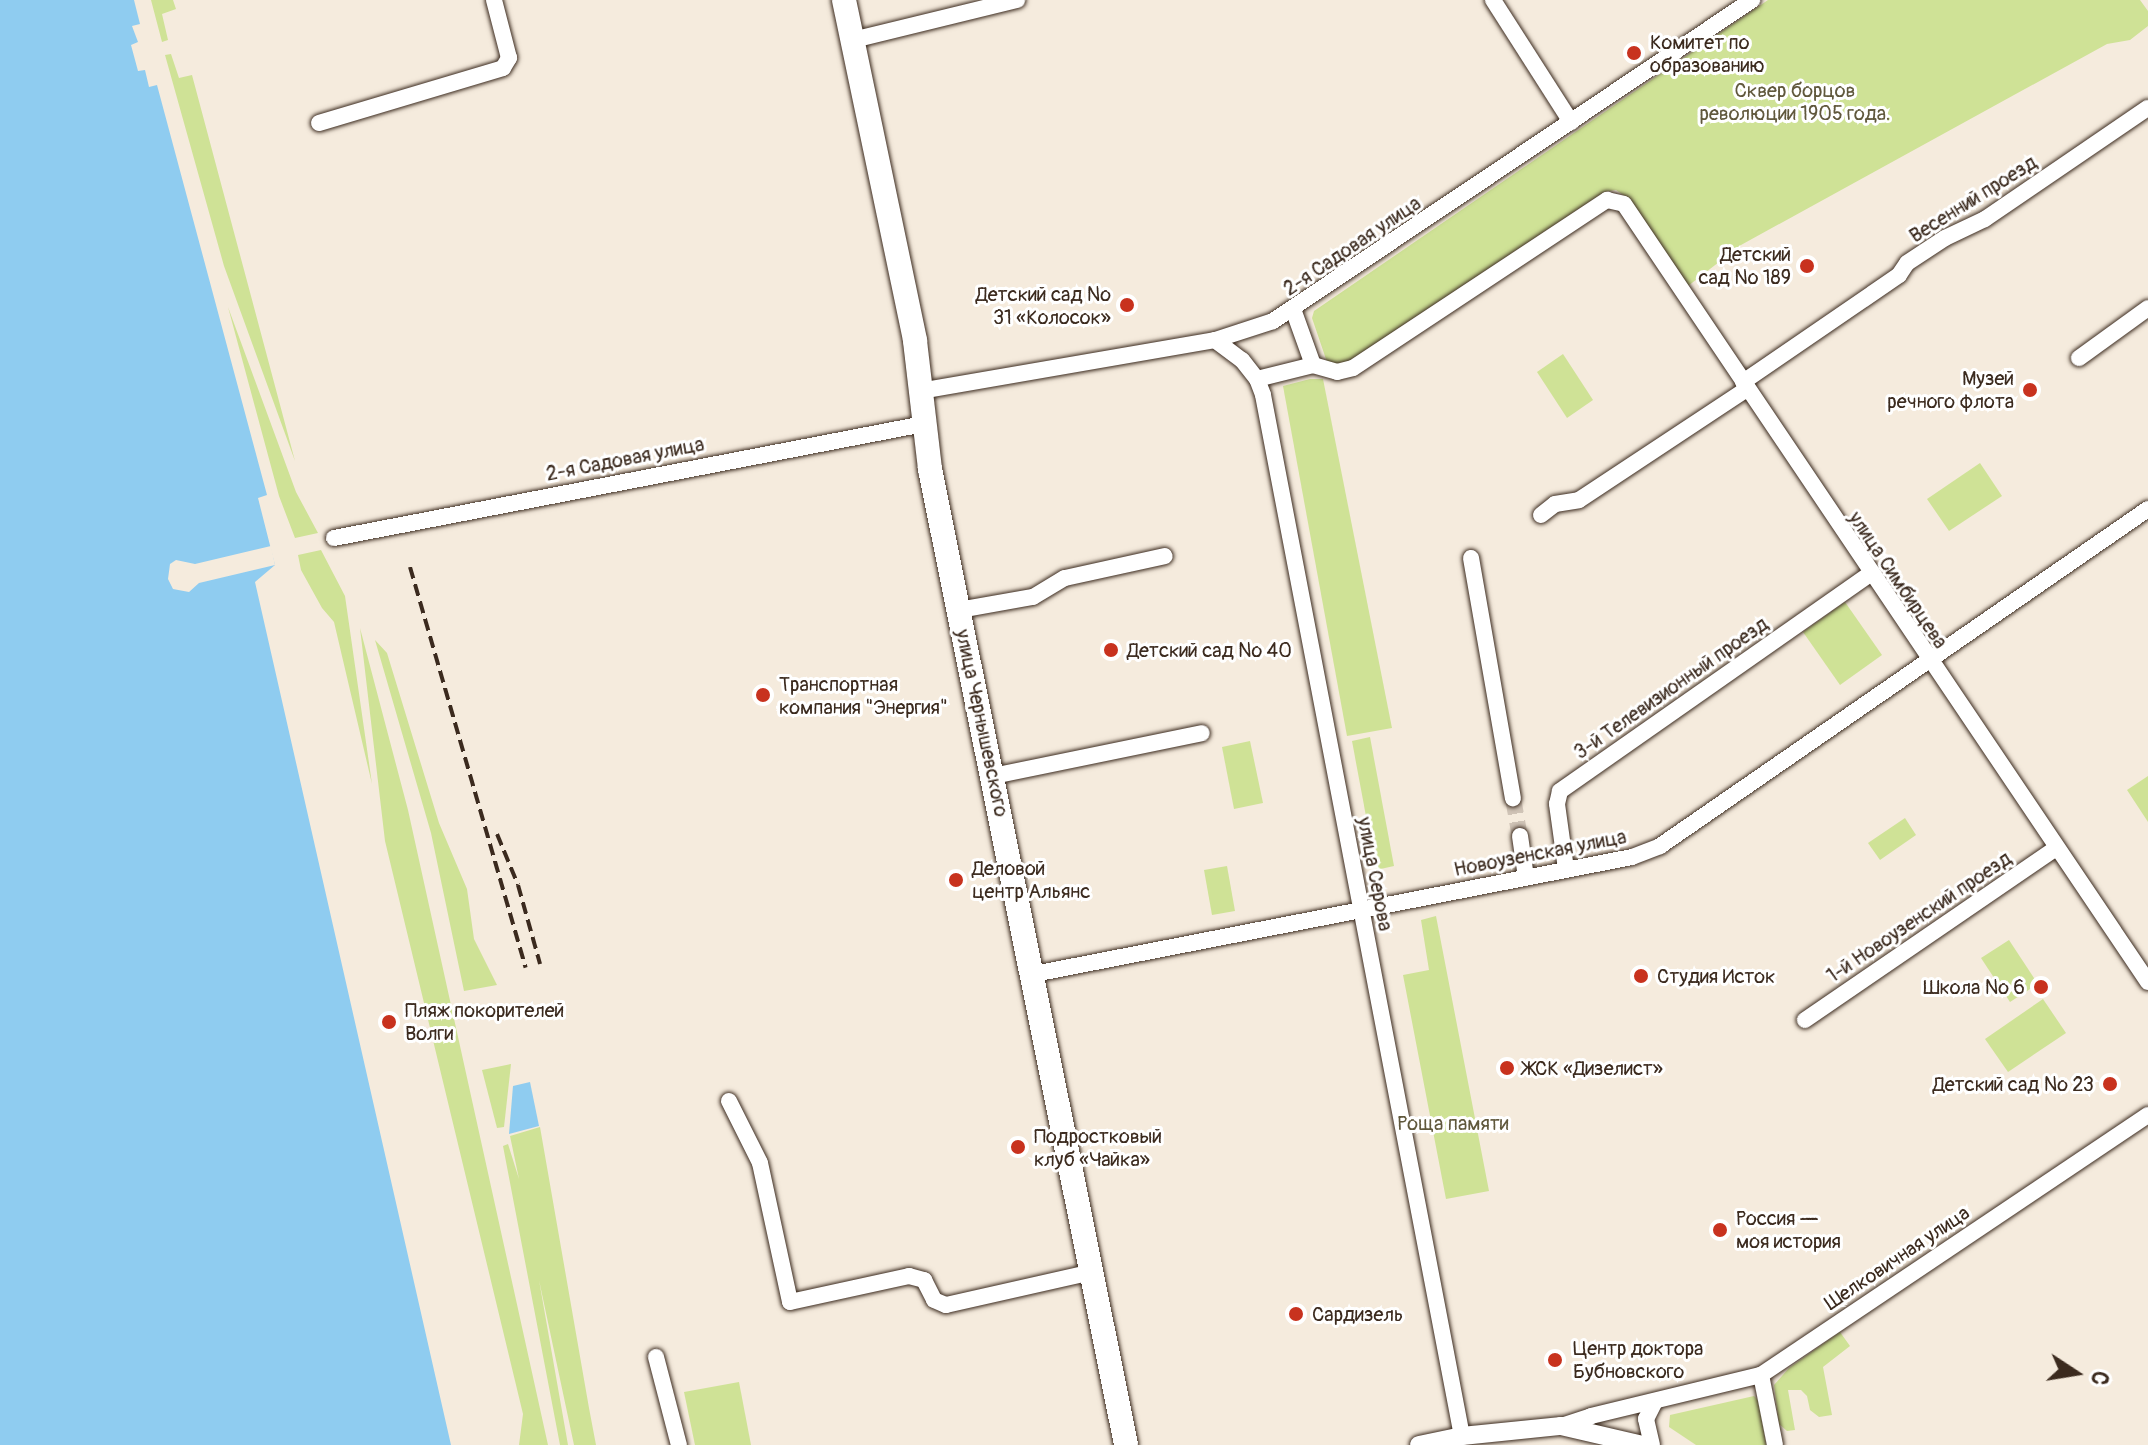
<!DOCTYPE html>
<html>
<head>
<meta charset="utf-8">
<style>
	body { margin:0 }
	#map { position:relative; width:2148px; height:1445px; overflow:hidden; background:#f5ebdd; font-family:Pangolin,sans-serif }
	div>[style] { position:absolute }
	.green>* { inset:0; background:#cfe296 }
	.water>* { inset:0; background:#8fccf0 }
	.pier>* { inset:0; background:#f5ebdd }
	.minor-tunnel>* { height:16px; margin-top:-8px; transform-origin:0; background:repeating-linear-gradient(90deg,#d0c4b7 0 16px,transparent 0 24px) }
	.roads { filter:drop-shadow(0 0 2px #3b2a1e) drop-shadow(0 0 2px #3b2a1e) }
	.minor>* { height:16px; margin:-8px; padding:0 8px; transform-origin:8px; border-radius:8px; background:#fff }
	.tertiary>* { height:18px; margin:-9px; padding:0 9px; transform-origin:9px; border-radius:9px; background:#fff }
	.primary>* { height:24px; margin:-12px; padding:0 12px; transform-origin:12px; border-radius:12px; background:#fff }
	.rail>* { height:4px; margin-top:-2px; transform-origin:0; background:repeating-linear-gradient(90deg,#3b2a1e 0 12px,transparent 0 18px) }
	.dots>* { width:22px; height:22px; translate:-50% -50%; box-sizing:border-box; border:4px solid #fff; border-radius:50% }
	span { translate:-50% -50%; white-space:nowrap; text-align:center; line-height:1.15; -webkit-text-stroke:6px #fff; paint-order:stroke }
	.poi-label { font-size:20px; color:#3b2a1e }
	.left { translate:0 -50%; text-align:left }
	.right { translate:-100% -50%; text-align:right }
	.park-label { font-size:20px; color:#60583c }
	.street-label { font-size:20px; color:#3b2a1e }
	.north { position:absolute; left:2036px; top:1333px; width:80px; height:80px; -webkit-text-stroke:6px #fff; paint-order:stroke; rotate:102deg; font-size:22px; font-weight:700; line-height:32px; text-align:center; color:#3b2a1e }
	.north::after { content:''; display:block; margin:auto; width:28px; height:36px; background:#3b2a1e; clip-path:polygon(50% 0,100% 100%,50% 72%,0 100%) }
</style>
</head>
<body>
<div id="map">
	<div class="green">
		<div style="clip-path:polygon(151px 0,173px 0,176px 9px,162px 14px,168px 40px,162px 42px)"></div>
		<div style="clip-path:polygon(1768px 0,2140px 0,2148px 11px,2148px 26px,2130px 40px,2107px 44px,1741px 245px,1688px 286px,1629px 199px,1616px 190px,1604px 192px,1348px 362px,1328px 365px,1312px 318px,1314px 311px)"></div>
		<div style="clip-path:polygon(171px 54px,179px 78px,192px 75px,295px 461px,224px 266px,165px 55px)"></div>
		<div style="clip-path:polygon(228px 307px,296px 492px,318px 533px,295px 538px,279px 496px)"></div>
		<div style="clip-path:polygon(1563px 354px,1593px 400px,1567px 418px,1537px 372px)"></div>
		<div style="clip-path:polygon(1310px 379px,1323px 379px,1392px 728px,1347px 736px,1283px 386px)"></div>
		<div style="clip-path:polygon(1980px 463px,2002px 496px,1949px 531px,1927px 499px)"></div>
		<div style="clip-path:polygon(321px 550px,345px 596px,372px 784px,334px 622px,322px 608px,301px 570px,298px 555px)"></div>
		<div style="clip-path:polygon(1845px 602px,1882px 655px,1840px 685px,1803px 632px)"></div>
		<div style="clip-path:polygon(360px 628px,408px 810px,548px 1445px,519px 1445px,523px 1414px,385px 841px)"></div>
		<div style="clip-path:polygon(375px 640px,387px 653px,439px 823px,467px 889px,474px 939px,497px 985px,464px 991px,431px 833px)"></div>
		<div style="clip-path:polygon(1370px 737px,1394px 866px,1376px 870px,1352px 741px)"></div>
		<div style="clip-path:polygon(1250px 741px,1263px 803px,1234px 809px,1222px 747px)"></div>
		<div style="clip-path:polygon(2148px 776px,2148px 822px,2127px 790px)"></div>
		<div style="clip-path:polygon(1905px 818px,1916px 835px,1880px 860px,1868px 843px)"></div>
		<div style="clip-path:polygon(1227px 866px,1235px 911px,1212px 915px,1204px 870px)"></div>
		<div style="clip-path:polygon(1436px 916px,1489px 1191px,1446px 1199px,1403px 975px,1429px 970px,1421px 920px)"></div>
		<div style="clip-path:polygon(2009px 940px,2038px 984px,2010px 1002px,1981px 958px)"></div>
		<div style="clip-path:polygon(2043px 999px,2066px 1033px,2008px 1072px,1985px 1039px)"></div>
		<div style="clip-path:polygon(511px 1064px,504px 1127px,497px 1128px,482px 1070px)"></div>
		<div style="clip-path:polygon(540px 1127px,589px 1408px,596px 1445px,574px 1445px,539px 1280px,568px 1445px,560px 1445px,503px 1146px,508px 1144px,519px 1179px,510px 1136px)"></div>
		<div style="clip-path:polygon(1840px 1332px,1850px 1346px,1823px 1367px,1832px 1415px,1819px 1417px,1810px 1410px,1807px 1396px,1801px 1390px,1788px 1390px,1795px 1430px,1787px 1431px,1779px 1424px,1774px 1385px,1789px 1368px)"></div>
		<div style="clip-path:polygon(739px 1382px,751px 1445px,695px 1445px,684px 1392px)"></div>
		<div style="clip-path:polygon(1754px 1396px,1759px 1401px,1766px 1445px,1696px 1445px,1669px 1427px,1670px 1415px)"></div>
	</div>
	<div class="water">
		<div style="clip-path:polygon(0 0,134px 0,140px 24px,132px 26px,138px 42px,131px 45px,138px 71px,145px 70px,149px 87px,157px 85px,267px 495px,258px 498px,275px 565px,255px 582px,451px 1445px,0 1445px)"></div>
		<div style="clip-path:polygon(530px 1082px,539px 1126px,509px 1134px,513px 1086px)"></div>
	</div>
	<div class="pier">
		<div style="clip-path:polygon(271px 546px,275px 565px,199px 583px,189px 592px,173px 589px,168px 579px,170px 564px,176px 560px,195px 564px)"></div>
	</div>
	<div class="minor-tunnel">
		<div style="left:1513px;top:798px;width:39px;rotate:80deg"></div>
	</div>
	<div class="roads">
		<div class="minor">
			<div style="left:1493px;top:0;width:145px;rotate:57.4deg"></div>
			<div style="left:853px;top:40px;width:169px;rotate:-13.7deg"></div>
			<div style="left:319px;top:123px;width:192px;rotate:-16.6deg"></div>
			<div style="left:503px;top:68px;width:12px;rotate:-59deg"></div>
			<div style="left:509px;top:58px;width:60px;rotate:-104.5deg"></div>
			<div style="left:1293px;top:309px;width:59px;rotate:70.3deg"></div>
			<div style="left:1215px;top:340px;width:34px;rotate:37deg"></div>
			<div style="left:1242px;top:360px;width:24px;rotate:52deg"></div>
			<div style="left:1257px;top:379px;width:17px;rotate:69deg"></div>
			<div style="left:1263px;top:395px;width:1060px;rotate:79.18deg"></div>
			<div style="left:2079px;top:358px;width:85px;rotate:-35.9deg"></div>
			<div style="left:1257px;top:379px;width:58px;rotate:-14deg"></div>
			<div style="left:1313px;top:365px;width:25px;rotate:16deg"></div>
			<div style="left:1337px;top:372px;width:16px;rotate:-14deg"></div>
			<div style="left:1353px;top:368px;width:305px;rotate:-33.5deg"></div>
			<div style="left:1607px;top:200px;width:17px;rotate:13deg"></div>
			<div style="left:1624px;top:204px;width:938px;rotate:56.04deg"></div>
			<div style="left:1743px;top:382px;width:189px;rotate:-34.4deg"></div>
			<div style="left:1899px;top:275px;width:14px;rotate:-56deg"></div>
			<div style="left:1907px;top:263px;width:45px;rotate:-33.3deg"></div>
			<div style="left:1945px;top:238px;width:44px;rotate:-25.4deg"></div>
			<div style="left:1985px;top:219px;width:197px;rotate:-34.3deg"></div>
			<div style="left:920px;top:391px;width:299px;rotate:-9.8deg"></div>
			<div style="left:1215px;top:340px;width:61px;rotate:-18.1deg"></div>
			<div style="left:1273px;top:321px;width:577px;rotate:-33.83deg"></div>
			<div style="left:1541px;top:515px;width:18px;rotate:-38deg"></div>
			<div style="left:1555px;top:504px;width:24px;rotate:-9deg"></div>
			<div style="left:1579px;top:500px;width:201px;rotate:-33.5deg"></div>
			<div style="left:334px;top:538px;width:601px;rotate:-10.94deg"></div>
			<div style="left:1471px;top:558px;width:244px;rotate:80.1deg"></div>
			<div style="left:959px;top:610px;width:75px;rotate:-10deg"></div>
			<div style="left:1033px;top:597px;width:37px;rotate:-31deg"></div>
			<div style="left:1065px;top:578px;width:102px;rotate:-12.4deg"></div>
			<div style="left:993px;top:776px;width:213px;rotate:-11.6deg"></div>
			<div style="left:1520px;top:836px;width:41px;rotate:81.7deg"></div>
			<div style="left:1566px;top:869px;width:66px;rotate:-97.9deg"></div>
			<div style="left:1557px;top:804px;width:13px;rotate:-77deg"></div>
			<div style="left:1560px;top:791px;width:378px;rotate:-35deg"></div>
			<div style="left:1034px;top:974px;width:609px;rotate:-11.07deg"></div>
			<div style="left:1632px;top:857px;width:30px;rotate:-21deg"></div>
			<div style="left:1660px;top:846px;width:593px;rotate:-34.63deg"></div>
			<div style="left:1805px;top:1020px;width:304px;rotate:-34.4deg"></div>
			<div style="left:729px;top:1101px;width:69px;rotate:63.4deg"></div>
			<div style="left:760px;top:1163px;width:142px;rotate:77.8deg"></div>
			<div style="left:790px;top:1302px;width:122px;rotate:-12.3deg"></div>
			<div style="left:909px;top:1276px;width:16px;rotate:15deg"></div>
			<div style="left:924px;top:1280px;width:22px;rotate:63deg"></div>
			<div style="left:934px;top:1300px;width:13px;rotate:23deg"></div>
			<div style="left:946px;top:1305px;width:150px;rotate:-12.7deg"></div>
			<div style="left:656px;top:1357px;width:91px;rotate:75.4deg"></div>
			<div style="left:1761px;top:1375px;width:71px;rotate:78.7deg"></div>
			<div style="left:1561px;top:1426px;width:32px;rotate:-18deg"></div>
			<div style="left:1591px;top:1416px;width:175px;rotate:-13.6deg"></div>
			<div style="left:1761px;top:1375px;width:466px;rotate:-33.9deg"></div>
			<div style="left:1652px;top:1445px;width:27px;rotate:-103deg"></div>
			<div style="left:1646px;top:1419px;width:20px;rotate:-63deg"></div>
		</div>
		<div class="tertiary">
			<div style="left:1419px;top:1445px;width:44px;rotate:-11.8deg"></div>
			<div style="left:1462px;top:1436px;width:100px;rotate:-5.8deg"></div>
			<div style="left:1561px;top:1426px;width:84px;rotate:13deg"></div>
		</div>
		<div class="primary">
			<div style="left:844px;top:0;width:348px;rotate:78.2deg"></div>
			<div style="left:915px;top:341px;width:129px;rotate:83.3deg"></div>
			<div style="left:930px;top:469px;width:995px;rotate:78.64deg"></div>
		</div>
	</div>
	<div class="rail">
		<div style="left:410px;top:567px;width:417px;rotate:73.9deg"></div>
		<div style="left:497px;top:834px;width:55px;rotate:67.6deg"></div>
		<div style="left:518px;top:885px;width:82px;rotate:74.4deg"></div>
	</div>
	<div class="dots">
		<div style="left:1634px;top:53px;background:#c8321e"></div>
		<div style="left:1807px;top:266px;background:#c8321e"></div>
		<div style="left:1127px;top:305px;background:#c8321e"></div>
		<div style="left:2030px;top:390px;background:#c8321e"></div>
		<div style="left:1111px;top:650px;background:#c8321e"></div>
		<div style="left:763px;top:695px;background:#c8321e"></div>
		<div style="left:956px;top:880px;background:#c8321e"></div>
		<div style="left:1641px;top:976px;background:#c8321e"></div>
		<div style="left:2041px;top:987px;background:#c8321e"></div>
		<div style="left:389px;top:1022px;background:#c8321e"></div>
		<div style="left:1507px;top:1068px;background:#c8321e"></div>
		<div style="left:2110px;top:1084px;background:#c8321e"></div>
		<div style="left:1018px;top:1147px;background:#c8321e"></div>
		<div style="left:1720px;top:1230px;background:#c8321e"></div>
		<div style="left:1296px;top:1314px;background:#c8321e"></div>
		<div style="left:1555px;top:1360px;background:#c8321e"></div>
	</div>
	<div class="poi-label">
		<span class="left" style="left:1650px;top:54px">Комитет по<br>образованию</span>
		<span class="right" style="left:1791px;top:266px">Детский<br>сад № 189</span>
		<span class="right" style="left:1111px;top:306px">Детский сад №<br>31 «Колосок»</span>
		<span class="right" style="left:2014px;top:390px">Музей<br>речного флота</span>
		<span class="left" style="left:1127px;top:650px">Детский сад № 40</span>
		<span class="left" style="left:779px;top:696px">Транспортная<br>компания "Энергия"</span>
		<span class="left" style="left:972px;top:880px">Деловой<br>центр Альянс</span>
		<span class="left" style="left:1657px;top:976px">Студия Исток</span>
		<span class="right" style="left:2025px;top:987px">Школа № 6</span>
		<span class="left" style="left:405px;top:1022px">Пляж покорителей<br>Волги</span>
		<span class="left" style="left:1523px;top:1068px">ЖСК «Дизелист»</span>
		<span class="right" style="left:2094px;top:1084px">Детский сад № 23</span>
		<span class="left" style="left:1034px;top:1148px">Подростковый<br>клуб «Чайка»</span>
		<span class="left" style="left:1736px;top:1230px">Россия —<br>моя история</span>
		<span class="left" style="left:1312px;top:1314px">Сардизель</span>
		<span class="left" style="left:1573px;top:1360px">Центр доктора<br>Бубновского</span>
	</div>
	<div class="park-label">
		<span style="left:1795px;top:102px">Сквер борцов<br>революции 1905 года.</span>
		<span style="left:1453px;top:1123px">Роща памяти</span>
	</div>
	<div class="street-label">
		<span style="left:1973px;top:199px;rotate:-32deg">Весенний проезд</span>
		<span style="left:1352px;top:246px;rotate:-34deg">2-я Садовая улица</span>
		<span style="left:625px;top:459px;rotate:-11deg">2-я Садовая улица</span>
		<span style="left:1898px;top:580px;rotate:56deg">улица Симбирцева</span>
		<span style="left:1671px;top:688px;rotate:-35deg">3-й Телевизионный проезд</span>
		<span style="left:982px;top:723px;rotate:78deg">улица Чернышевского</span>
		<span style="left:1540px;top:853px;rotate:-11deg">Новоузенская улица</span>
		<span style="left:1375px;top:874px;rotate:79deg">улица Серова</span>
		<span style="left:1919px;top:917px;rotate:-34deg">1-й Новоузенский проезд</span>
		<span style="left:1897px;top:1258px;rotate:-34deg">Шелковичная улица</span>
	</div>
	<div class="north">С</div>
</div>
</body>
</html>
